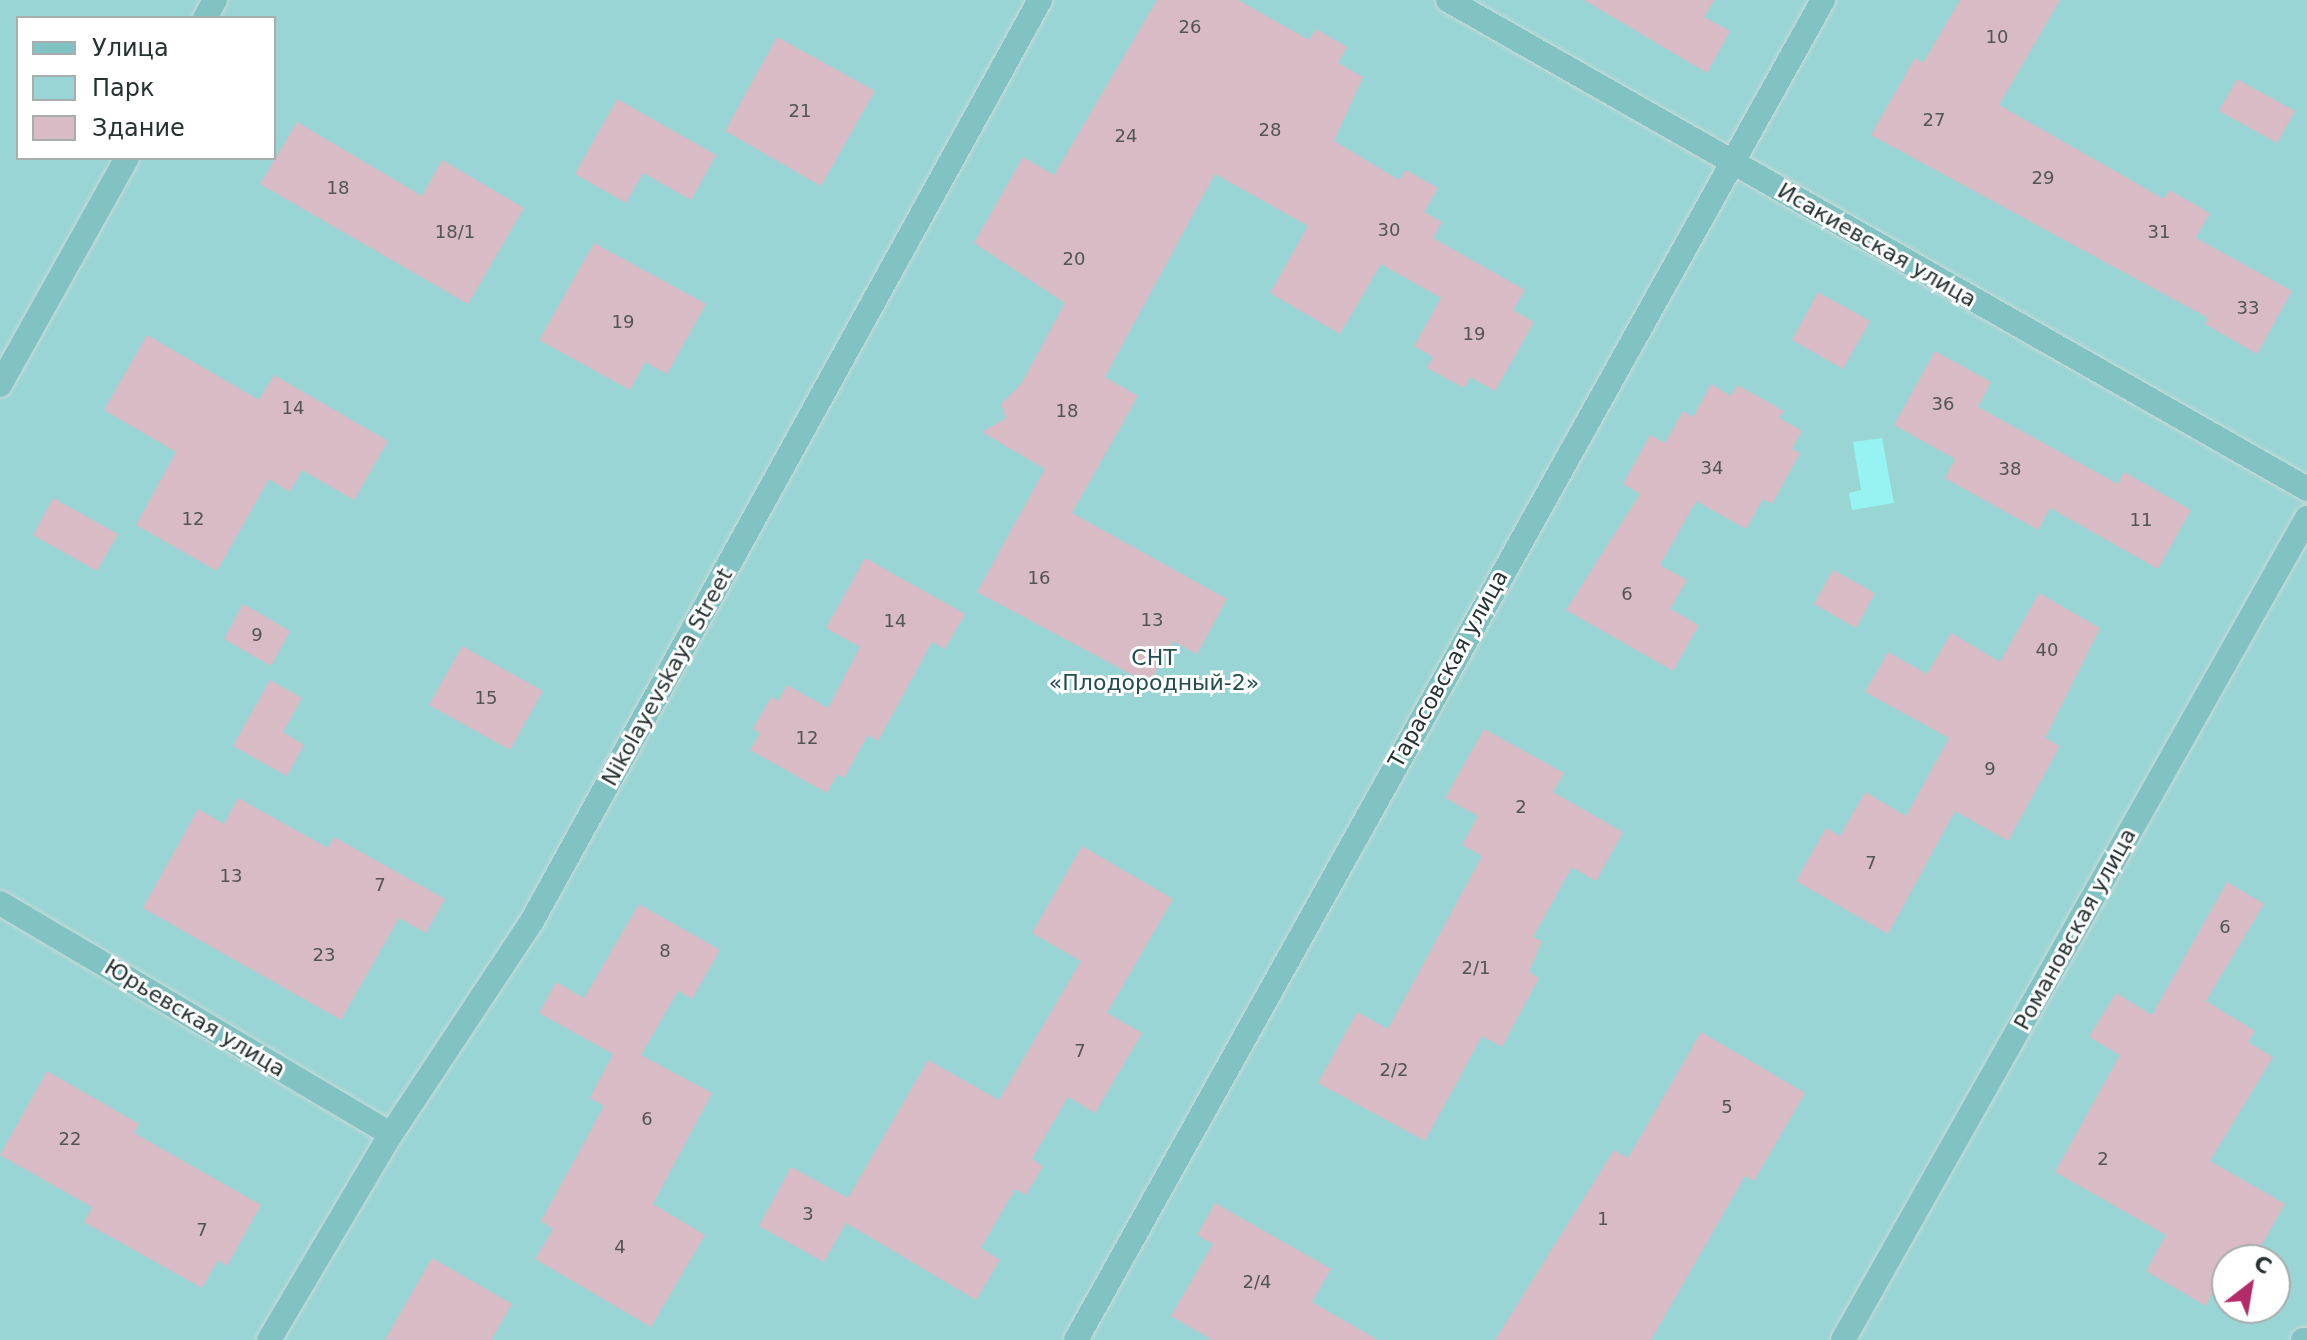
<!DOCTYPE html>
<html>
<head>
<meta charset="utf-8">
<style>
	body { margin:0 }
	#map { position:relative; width:2307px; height:1340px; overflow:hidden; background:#f1fefe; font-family:"DejaVu Sans",sans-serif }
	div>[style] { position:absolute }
	.green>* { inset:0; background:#98d5d4 }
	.water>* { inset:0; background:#96f3f1 }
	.building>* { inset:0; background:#d8bbc4 }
	.roads { filter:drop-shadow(0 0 2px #ccd9d9) drop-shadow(0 0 2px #ccd9d9) }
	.street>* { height:24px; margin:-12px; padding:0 12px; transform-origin:12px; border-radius:12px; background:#81c3c2 }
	span { translate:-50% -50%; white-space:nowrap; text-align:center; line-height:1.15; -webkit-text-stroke:6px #fff; paint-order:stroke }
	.number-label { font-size:18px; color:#525456 }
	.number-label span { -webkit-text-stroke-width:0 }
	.street-label { font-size:22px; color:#253231 }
	.park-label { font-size:22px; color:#234e4d }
	.legend { position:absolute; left:16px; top:16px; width:260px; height:144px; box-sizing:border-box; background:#fff; border:2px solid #a8adad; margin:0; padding:10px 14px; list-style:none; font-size:24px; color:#253231 }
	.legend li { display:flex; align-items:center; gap:16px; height:40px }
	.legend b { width:40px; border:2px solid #a8adad }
	.north { position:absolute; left:2211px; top:1244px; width:80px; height:80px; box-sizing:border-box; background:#fff; border:2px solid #a8adad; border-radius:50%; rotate:31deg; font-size:22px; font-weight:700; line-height:32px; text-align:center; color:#253231 }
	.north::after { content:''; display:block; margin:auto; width:28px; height:36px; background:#b42b6a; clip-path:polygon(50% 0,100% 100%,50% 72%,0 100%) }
</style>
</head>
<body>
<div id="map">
	<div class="green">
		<div style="clip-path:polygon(evenodd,0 0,2307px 0,2307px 1340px,0 1340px,0 0,18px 18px,274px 18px,274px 158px,18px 158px,18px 18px,0 0,2227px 1260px,2275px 1260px,2275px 1308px,2227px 1308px,2227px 1260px)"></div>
	</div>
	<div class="water">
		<div style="clip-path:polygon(1882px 438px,1894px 503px,1852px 510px,1849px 493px,1861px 490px,1853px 442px)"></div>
	</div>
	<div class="building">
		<div style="clip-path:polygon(1157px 0,1238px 0,1309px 40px,1316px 29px,1347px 47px,1338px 63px,1363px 77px,1334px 141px,1399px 180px,1406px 170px,1438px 188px,1424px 212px,1442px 222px,1433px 238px,1525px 290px,1513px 310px,1534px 322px,1495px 391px,1470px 377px,1464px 388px,1427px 368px,1433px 357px,1414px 346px,1441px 298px,1381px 264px,1340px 334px,1270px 293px,1308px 226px,1215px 174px,1105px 377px,1138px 396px,1072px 513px,1227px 599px,1197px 654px,1173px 641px,1149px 684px,977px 592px,1045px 469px,982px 432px,1006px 418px,1001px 404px,1021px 384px,1065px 303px,974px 243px,1023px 157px,1054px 175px)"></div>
		<div style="clip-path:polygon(1584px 0,1714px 0,1704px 17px,1730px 31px,1707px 73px)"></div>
		<div style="clip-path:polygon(1960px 0,2060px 0,1999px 105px,2164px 199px,2169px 190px,2210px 213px,2196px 238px,2292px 291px,2257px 354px,2205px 324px,2208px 318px,1871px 135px,1915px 58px,1923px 63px)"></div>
		<div style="clip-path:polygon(777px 37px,875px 91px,821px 186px,725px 131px)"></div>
		<div style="clip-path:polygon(2237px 79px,2295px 111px,2277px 143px,2219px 111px)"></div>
		<div style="clip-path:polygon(617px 99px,716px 155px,691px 200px,643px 173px,626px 203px,575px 174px)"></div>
		<div style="clip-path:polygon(297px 122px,422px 196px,442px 160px,524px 208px,468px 304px,260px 184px)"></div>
		<div style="clip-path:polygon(594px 243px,706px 304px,667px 374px,645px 362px,630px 390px,539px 340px)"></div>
		<div style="clip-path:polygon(1818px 292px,1870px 321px,1843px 369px,1792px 340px)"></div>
		<div style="clip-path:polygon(147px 335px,259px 400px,274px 375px,388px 441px,354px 500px,302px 470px,290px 492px,269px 479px,217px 571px,136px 525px,176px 452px,104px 410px)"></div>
		<div style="clip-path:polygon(1935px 351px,1991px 382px,1978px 407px,2118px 484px,2124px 472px,2191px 510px,2158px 569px,2050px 508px,2038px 530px,1945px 478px,1955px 459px,1894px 425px)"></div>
		<div style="clip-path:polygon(1711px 384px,1731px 396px,1737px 385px,1784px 411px,1779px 418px,1802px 431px,1792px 449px,1800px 453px,1772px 504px,1763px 499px,1746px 529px,1696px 501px,1660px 565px,1687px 580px,1670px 609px,1699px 625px,1673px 671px,1566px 610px,1640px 494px,1623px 484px,1650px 435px,1665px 443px,1683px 411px,1693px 417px)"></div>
		<div style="clip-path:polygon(53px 498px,118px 534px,97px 571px,33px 535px)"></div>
		<div style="clip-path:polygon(865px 558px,965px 614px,945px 649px,932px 642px,878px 741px,868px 735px,844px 778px,837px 774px,827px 793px,750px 750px,760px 733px,753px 729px,771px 697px,778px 701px,787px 685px,828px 708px,860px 647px,826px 628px)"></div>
		<div style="clip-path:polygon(1833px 570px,1875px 593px,1856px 628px,1814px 604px)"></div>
		<div style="clip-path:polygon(2039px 593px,2100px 628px,2045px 738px,2060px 746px,2008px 841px,1955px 811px,1888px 934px,1796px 881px,1826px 828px,1840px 836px,1865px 792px,1906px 816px,1949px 738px,1865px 692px,1888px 652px,1927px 674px,1951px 633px,2000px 662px)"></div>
		<div style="clip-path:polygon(243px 604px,290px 631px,271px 666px,224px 639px)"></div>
		<div style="clip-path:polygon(462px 646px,543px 691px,510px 750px,429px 705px)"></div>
		<div style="clip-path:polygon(270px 680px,302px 698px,283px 732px,304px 745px,287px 776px,233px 746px)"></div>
		<div style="clip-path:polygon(1484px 729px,1564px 773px,1553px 792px,1623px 832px,1596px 881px,1572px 867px,1533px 937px,1542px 941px,1529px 972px,1539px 978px,1502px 1047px,1482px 1036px,1425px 1141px,1318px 1083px,1357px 1012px,1388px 1029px,1482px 856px,1462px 845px,1478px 816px,1445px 798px)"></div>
		<div style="clip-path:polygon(238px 798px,328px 848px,334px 837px,445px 899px,426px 933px,399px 918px,341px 1020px,143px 908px,198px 809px,224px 824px)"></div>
		<div style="clip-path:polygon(1082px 846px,1173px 899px,1107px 1013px,1142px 1033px,1095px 1113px,1068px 1097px,1032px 1159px,1043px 1166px,1026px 1195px,1015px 1189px,981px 1248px,1000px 1260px,976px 1300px,846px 1223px,824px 1262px,759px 1226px,791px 1167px,848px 1198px,928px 1060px,999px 1100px,1081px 961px,1032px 933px)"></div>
		<div style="clip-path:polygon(2227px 882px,2264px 904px,2206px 1001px,2255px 1031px,2248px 1042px,2273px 1057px,2210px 1161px,2285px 1204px,2253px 1260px,2227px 1260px,2206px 1306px,2146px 1271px,2166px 1235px,2055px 1172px,2120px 1055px,2089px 1037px,2116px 993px,2152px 1015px)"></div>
		<div style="clip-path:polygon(639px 904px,720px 950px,692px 999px,678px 991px,641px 1055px,712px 1093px,653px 1204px,705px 1235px,651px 1327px,535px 1259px,553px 1229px,541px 1221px,604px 1106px,590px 1098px,613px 1054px,539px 1013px,556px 982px,584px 998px)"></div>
		<div style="clip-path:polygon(1701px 1032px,1805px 1093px,1754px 1181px,1745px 1176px,1651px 1340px,1495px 1340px,1614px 1150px,1628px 1158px)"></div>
		<div style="clip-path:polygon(47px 1071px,139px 1124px,134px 1133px,261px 1205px,227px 1266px,218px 1260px,202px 1288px,84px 1222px,92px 1207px,0 1155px)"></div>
		<div style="clip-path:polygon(1215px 1203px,1331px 1269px,1312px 1302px,1378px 1340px,1212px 1340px,1171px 1316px,1213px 1244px,1197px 1235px)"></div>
		<div style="clip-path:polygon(432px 1258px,512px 1304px,491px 1340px,385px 1340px)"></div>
	</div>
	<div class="roads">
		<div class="street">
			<div style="left:1448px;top:0;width:988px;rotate:29.65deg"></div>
			<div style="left:205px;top:18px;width:21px;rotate:-61deg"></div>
			<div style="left:0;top:385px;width:260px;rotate:-60.8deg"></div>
			<div style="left:0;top:903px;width:454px;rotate:30.6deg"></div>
			<div style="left:269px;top:1340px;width:239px;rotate:-59.4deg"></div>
			<div style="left:391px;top:1134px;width:255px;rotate:-56.5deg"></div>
			<div style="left:532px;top:921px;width:1052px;rotate:-61.12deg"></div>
			<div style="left:1076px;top:1340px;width:1534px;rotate:-60.86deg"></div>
			<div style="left:1843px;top:1340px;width:944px;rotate:-60.56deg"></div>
			<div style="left:2303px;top:1340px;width:4px"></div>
		</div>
	</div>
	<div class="number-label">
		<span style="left:1190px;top:27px">26</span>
		<span style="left:1997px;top:37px">10</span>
		<span style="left:800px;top:111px">21</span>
		<span style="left:1934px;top:120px">27</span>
		<span style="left:1270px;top:130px">28</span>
		<span style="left:1126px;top:136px">24</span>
		<span style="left:2043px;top:178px">29</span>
		<span style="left:338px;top:188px">18</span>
		<span style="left:1389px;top:230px">30</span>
		<span style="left:455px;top:232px">18/1</span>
		<span style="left:2159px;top:232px">31</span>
		<span style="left:1074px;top:259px">20</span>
		<span style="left:2248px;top:308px">33</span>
		<span style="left:623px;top:322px">19</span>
		<span style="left:1474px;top:334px">19</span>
		<span style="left:1943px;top:404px">36</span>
		<span style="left:293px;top:408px">14</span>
		<span style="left:1067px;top:411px">18</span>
		<span style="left:1712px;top:468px">34</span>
		<span style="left:2010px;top:469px">38</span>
		<span style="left:193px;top:519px">12</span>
		<span style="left:2141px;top:520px">11</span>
		<span style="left:1039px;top:578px">16</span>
		<span style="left:1627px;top:594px">6</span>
		<span style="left:1152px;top:620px">13</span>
		<span style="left:895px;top:621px">14</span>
		<span style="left:257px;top:635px">9</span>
		<span style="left:2047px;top:650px">40</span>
		<span style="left:486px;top:698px">15</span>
		<span style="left:807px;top:738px">12</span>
		<span style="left:1990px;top:769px">9</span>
		<span style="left:1521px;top:807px">2</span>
		<span style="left:1871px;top:863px">7</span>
		<span style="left:231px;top:876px">13</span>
		<span style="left:380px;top:885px">7</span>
		<span style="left:2225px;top:927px">6</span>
		<span style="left:665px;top:951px">8</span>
		<span style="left:324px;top:955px">23</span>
		<span style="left:1476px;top:968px">2/1</span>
		<span style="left:1080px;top:1051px">7</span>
		<span style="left:1394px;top:1070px">2/2</span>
		<span style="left:1727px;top:1107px">5</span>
		<span style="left:647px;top:1119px">6</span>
		<span style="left:70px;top:1139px">22</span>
		<span style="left:2103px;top:1159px">2</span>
		<span style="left:808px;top:1214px">3</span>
		<span style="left:1603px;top:1219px">1</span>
		<span style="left:202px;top:1230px">7</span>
		<span style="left:620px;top:1247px">4</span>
		<span style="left:1257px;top:1282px">2/4</span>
	</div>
	<div class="street-label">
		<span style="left:1877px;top:245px;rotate:30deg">Исакиевская улица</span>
		<span style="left:1448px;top:669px;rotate:-61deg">Тарасовская улица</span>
		<span style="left:667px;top:677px;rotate:-61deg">Nikolayevskaya Street</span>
		<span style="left:2075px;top:929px;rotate:-61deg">Романовская улица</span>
		<span style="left:195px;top:1018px;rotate:31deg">Юрьевская улица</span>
	</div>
	<div class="park-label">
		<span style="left:1154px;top:670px">СНТ<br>«Плодородный-2»</span>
	</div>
	<ul class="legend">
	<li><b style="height:10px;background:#81c3c2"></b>Улица</li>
	<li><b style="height:22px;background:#98d5d4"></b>Парк</li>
	<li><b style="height:22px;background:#d8bbc4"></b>Здание</li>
	</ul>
	<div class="north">С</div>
</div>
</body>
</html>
